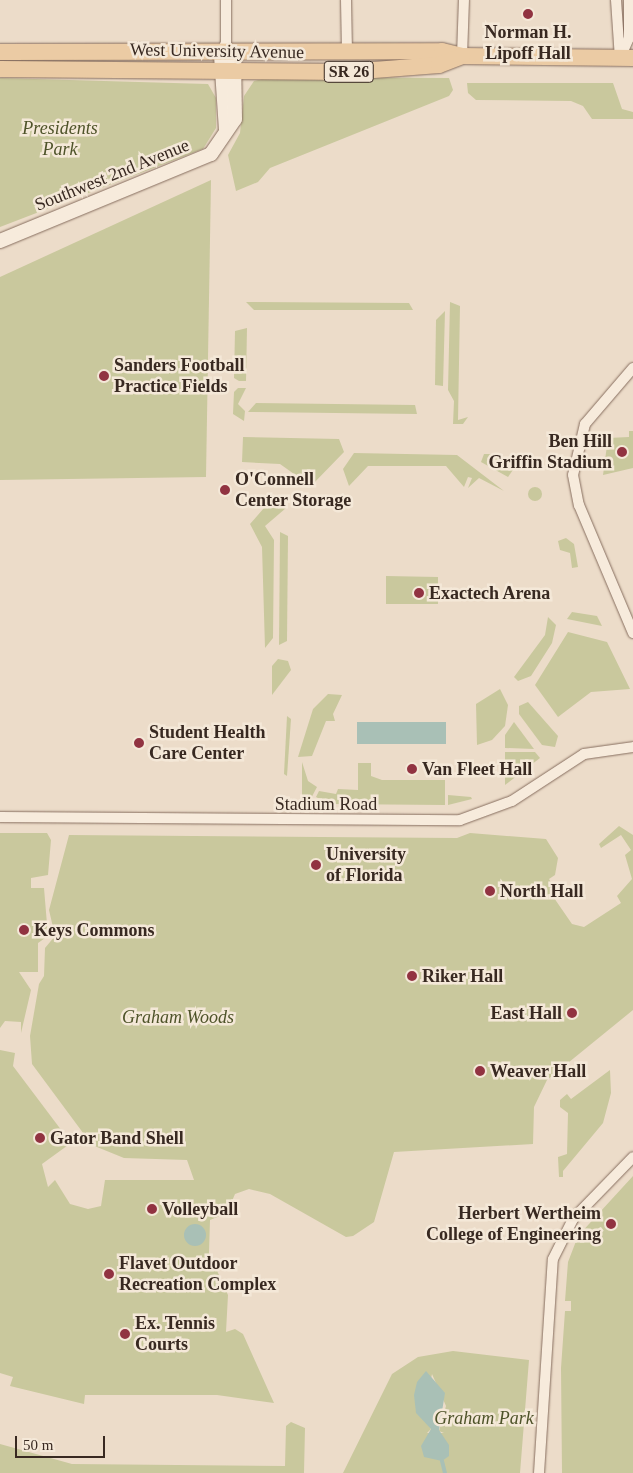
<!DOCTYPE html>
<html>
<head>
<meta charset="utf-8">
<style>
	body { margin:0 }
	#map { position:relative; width:633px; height:1473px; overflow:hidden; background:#ecdcc9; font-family:Georgia,serif }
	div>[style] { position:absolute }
	.green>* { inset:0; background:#c9c89d }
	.round { border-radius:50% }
	.water>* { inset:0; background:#a9c0b6 }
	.stream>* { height:4px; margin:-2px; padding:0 2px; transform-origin:2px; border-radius:2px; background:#a9c0b6 }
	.roads { filter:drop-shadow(0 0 1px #876e5f) drop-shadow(0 0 1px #876e5f) }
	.street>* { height:10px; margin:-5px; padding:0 5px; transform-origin:5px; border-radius:5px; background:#f7ebdc }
	.secondary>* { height:14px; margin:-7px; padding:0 7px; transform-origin:7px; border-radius:7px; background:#f7ebdc }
	.primary>* { height:16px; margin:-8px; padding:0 8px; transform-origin:8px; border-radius:8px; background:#ebcba4 }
	.dots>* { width:14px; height:14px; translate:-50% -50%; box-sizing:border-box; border:2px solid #f4e8d8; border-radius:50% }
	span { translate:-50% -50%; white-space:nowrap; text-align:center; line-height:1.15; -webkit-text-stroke:5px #f4e8d8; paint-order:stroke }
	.shield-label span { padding:1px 4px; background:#f4e8d8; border:1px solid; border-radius:4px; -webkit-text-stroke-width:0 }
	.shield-label { font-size:16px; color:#382921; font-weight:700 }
	.poi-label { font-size:18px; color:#382921; font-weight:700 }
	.left { translate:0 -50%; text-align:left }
	.right { translate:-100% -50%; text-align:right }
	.street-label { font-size:18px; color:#382921 }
	.park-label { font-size:18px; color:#4e5329; font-style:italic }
	.scale { position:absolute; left:15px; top:1436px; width:90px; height:22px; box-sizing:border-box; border:2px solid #382921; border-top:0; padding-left:6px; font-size:15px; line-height:18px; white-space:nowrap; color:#382921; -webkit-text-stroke:4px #f4e8d8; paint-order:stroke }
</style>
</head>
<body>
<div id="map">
	<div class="green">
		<div style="clip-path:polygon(270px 77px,449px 78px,453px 90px,449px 96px,270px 168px,258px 182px,236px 191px,228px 155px,240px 133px,244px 96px,254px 81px)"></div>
		<div style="clip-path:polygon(0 78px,208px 84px,216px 98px,216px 128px,203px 149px,0 227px)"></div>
		<div style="clip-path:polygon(467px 83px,613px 83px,622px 109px,633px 112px,633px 119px,592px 119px,583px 106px,571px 101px,476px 100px,468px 93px)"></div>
		<div style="clip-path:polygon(211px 180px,206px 477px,0 480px,0 277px)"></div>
		<div style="clip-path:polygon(246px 302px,409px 303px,413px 310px,254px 310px)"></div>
		<div style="clip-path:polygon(450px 302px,460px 306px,458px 420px,468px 417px,463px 424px,453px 424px,454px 401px,448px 390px)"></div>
		<div style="clip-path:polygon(445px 311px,443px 386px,435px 385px,436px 320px)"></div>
		<div style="clip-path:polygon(247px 328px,246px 381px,239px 381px,234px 378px,235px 331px)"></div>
		<div style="clip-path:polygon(238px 388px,246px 388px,238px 404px,245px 411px,244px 421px,233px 414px,234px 392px)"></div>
		<div style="clip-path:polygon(256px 403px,415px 405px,417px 414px,248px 412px)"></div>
		<div style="clip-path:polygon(629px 431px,633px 431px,633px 468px,603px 475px,608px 438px,629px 437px)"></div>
		<div style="clip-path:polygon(243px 437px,339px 439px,344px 452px,311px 486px,280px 464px,242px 462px)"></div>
		<div style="clip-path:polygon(354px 453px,457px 455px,504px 491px,479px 478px,468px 488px,472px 478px,468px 477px,464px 487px,446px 466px,368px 466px,349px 486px,343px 469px)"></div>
		<div style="clip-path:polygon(484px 454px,493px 454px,515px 467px,508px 477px,481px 462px)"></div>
		<div class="round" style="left:528px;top:487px;width:14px;height:14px"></div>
		<div style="clip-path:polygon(271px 500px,286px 508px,265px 526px,274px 540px,273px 638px,265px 648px,262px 547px,250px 524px)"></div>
		<div style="clip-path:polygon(280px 532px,288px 536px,287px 641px,279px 645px)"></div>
		<div style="clip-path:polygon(566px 538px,574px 544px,578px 567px,572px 568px,570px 553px,560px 550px,558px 541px)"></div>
		<div style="clip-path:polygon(386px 576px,438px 577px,438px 604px,386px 604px)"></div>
		<div style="clip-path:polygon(572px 612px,597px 616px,602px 626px,567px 619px)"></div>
		<div style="clip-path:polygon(548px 617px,556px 625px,552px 643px,531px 676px,518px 681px,514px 677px,545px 635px)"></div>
		<div style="clip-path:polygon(568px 632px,607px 642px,630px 689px,591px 692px,558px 717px,535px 685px)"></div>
		<div style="clip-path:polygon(278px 659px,288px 661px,291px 670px,272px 695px,272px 666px)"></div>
		<div style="clip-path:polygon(500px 689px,508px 705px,505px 726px,492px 740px,477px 745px,476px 704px)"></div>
		<div style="clip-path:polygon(328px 694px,342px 695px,333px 714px,335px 721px,326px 721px,312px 756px,298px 757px,313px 709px)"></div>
		<div style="clip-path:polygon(528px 702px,558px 736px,555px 747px,542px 745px,519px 714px,519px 706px)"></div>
		<div style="clip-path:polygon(287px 716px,291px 719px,287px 776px,284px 774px)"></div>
		<div style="clip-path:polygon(514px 722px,534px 749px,505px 748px,505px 735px)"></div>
		<div style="clip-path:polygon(505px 752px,535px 752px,540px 758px,505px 785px)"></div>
		<div style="clip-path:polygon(302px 762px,308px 781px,317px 787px,308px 804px,302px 804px)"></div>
		<div style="clip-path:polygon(358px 763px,371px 763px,371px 776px,382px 780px,445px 780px,445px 805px,330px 804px,316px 797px,319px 791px,336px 794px,338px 789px,358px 790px)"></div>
		<div style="clip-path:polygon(448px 795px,471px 797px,472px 799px,448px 805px)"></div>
		<div style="clip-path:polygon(619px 826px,633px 835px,633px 1010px,547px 1080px,534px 1107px,533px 1144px,394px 1152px,374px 1222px,353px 1236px,346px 1237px,270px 1194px,249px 1189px,235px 1194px,227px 1213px,210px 1220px,209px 1253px,228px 1295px,226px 1332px,235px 1329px,243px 1334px,274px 1403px,217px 1395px,85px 1395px,84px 1404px,10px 1386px,13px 1377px,0 1373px,0 1050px,15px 1053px,13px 1066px,71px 1143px,42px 1164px,48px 1187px,55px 1180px,70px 1204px,88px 1209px,101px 1206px,105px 1180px,194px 1180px,187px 1160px,124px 1158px,92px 1145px,32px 1064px,30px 1036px,39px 984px,44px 976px,45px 948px,55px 936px,49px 910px,69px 835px,457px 838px,470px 833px,546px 839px,558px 858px,555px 875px,549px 879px,556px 891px,552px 895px,572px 924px,584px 927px,621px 903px,617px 896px,632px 879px,625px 855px,631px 850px,621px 835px,601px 848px,599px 844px)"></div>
		<div style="clip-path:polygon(0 833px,47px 833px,51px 840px,48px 875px,31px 878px,31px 888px,44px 888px,48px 936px,38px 943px,38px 972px,19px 972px,31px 990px,21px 1033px,21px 1022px,5px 1021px,0 1028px)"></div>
		<div style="clip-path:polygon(610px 1070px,611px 1093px,603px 1123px,563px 1171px,563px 1177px,559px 1177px,558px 1157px,567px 1154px,568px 1113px,560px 1107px,560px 1100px,567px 1094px,571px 1099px)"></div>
		<div style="clip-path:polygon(633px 1176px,633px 1473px,562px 1473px,561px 1368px,565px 1311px,571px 1311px,571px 1301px,565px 1301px,568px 1262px,578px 1236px)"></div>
		<div style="clip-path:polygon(evenodd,453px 1351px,529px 1360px,520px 1473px,343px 1473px,392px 1374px,418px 1357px,453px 1351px,432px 1374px,446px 1406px,439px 1431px,444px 1433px,427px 1433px,431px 1429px,423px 1417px,432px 1374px)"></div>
		<div style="clip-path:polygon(291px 1422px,305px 1428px,304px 1473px,0 1473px,0 1444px,72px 1464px,285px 1466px,286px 1426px)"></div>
	</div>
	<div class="water">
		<div style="clip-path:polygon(357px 722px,446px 722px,446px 744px,357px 744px)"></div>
		<div class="round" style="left:184px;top:1224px;width:22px;height:22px"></div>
		<div style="clip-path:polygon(426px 1371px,445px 1393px,439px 1430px,449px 1445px,449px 1456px,442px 1461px,424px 1457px,421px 1446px,431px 1429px,416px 1413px,414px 1395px,417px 1382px)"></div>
	</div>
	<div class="stream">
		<div style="left:442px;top:1461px;width:12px;rotate:76deg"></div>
	</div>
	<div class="roads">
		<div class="street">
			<div style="left:346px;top:0;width:53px;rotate:88.9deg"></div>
			<div style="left:616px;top:0;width:58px;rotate:86.1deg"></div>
			<div style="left:221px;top:55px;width:14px;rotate:-69deg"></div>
			<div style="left:226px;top:42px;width:42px;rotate:-90deg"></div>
			<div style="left:462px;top:56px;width:56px;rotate:-88deg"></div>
			<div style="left:620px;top:58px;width:22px;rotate:-66deg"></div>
			<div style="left:629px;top:38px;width:38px;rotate:-90deg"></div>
			<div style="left:633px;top:368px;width:74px;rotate:130.6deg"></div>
			<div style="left:585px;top:424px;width:52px;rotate:103.2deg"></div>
			<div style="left:573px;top:475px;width:31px;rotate:79deg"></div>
			<div style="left:579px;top:505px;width:139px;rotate:67.1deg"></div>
			<div style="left:0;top:817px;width:460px;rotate:0.4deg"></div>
			<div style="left:460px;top:820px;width:55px;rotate:-20.1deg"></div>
			<div style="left:512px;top:801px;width:86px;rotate:-33.1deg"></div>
			<div style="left:584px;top:754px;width:49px;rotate:-8.1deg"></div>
			<div style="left:539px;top:1473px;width:214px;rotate:-86.3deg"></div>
			<div style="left:553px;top:1259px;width:45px;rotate:-63.4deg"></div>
			<div style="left:573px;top:1219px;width:86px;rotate:-45.9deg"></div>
		</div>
		<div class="secondary">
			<div style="left:221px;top:55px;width:75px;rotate:86.2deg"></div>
			<div style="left:0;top:241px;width:228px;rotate:-22.4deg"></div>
			<div style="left:211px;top:154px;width:42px;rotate:-55.6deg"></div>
			<div style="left:235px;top:119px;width:65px;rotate:-90.9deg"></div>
		</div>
		<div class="primary">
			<div style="left:0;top:52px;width:442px;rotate:-0.1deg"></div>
			<div style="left:442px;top:51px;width:21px;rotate:14deg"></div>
			<div style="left:462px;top:56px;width:171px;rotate:0.7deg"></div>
			<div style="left:0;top:69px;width:348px;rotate:0.5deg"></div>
			<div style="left:348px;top:72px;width:91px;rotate:-4.4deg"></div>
			<div style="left:439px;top:65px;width:25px;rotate:-21deg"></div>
		</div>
	</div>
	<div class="dots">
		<div style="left:528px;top:14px;background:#913341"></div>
		<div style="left:104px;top:376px;background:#913341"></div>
		<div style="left:622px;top:452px;background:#913341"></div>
		<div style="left:225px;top:490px;background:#913341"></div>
		<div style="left:419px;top:593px;background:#913341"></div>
		<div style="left:139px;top:743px;background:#913341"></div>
		<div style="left:412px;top:769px;background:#913341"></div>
		<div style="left:316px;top:865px;background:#913341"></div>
		<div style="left:490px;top:891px;background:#913341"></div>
		<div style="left:24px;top:930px;background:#913341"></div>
		<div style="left:412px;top:976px;background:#913341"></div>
		<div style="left:572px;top:1013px;background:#913341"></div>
		<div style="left:480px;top:1071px;background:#913341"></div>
		<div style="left:40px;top:1138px;background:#913341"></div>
		<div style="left:152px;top:1209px;background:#913341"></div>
		<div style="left:611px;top:1224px;background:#913341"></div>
		<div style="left:109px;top:1274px;background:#913341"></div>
		<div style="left:125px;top:1334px;background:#913341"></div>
	</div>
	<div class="shield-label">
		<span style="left:349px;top:72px">SR 26</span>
	</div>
	<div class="poi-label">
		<span style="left:528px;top:43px">Norman H.<br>Lipoff Hall</span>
		<span class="left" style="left:114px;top:376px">Sanders Football<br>Practice Fields</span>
		<span class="right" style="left:612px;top:452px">Ben Hill<br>Griffin Stadium</span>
		<span class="left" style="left:235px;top:490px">O'Connell<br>Center Storage</span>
		<span class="left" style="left:429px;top:593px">Exactech Arena</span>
		<span class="left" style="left:149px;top:743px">Student Health<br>Care Center</span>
		<span class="left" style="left:422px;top:769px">Van Fleet Hall</span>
		<span class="left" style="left:326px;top:865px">University<br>of Florida</span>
		<span class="left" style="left:500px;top:891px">North Hall</span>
		<span class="left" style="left:34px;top:930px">Keys Commons</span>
		<span class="left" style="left:422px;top:976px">Riker Hall</span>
		<span class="right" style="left:562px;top:1013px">East Hall</span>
		<span class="left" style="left:490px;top:1071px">Weaver Hall</span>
		<span class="left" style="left:50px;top:1138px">Gator Band Shell</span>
		<span class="left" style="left:162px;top:1209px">Volleyball</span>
		<span class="right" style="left:601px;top:1224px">Herbert Wertheim<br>College of Engineering</span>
		<span class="left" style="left:119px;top:1274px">Flavet Outdoor<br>Recreation Complex</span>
		<span class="left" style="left:135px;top:1334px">Ex. Tennis<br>Courts</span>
	</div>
	<div class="street-label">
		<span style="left:217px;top:51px;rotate:1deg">West University Avenue</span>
		<span style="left:112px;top:175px;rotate:-22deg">Southwest 2nd Avenue</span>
		<span style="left:326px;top:804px">Stadium Road</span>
	</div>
	<div class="park-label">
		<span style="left:60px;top:139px">Presidents<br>Park</span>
		<span style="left:178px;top:1017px">Graham Woods</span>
		<span style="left:484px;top:1418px">Graham Park</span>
	</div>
	<div class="scale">50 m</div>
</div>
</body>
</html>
